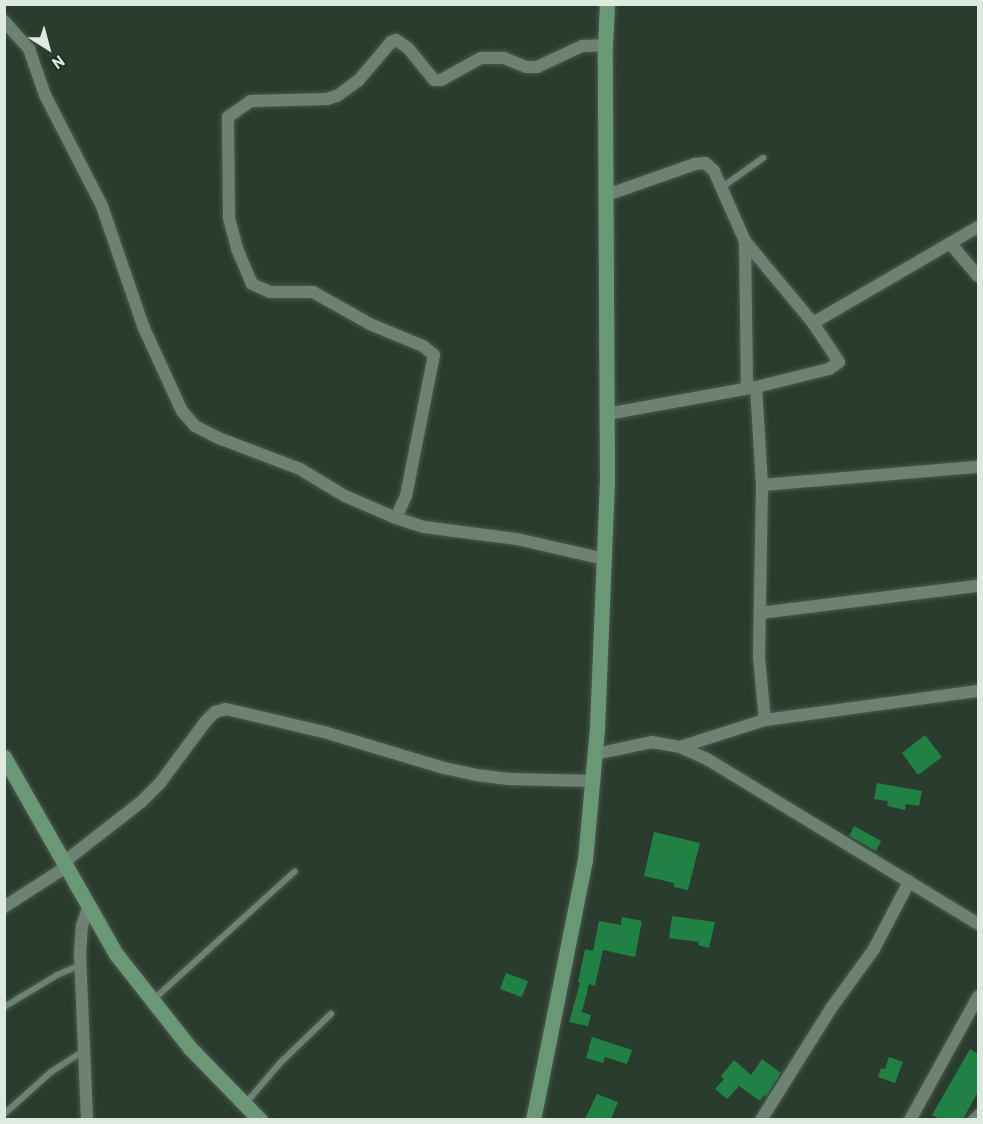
<!DOCTYPE html>
<html>
<head>
<meta charset="utf-8">
<style>
	body { margin:0 }
	#map { position:relative; width:983px; height:1124px; overflow:hidden; background:#2a3c2e; font-family:Barlow,sans-serif }
	div>[style] { position:absolute }
	.building>* { inset:0; background:#218144 }
	.roads { filter:drop-shadow(0 0 2px #4a5a4f) drop-shadow(0 0 2px #4a5a4f) }
	.lane>* { height:6px; margin:-3px; padding:0 3px; transform-origin:3px; border-radius:3px; background:#6e8273 }
	.street>* { height:12px; margin:-6px; padding:0 6px; transform-origin:6px; border-radius:6px; background:#6e8273 }
	.secondary>* { height:15px; margin:-7.5px; padding:0 7.5px; transform-origin:7.5px; border-radius:7.5px; background:#6a9877 }
	span { translate:-50% -50%; white-space:nowrap; text-align:center; line-height:1.15; -webkit-text-stroke:4.5px #203124; paint-order:stroke }
	.frame { position:absolute; inset:0; border:6px solid #dee9e0; pointer-events:none }
	.north { position:absolute; left:18px; top:18px; width:60px; height:60px; -webkit-text-stroke:4px #203124; paint-order:stroke; rotate:144deg; font-size:16px; font-weight:700; line-height:24px; text-align:center; color:#dee9e0 }
	.north::after { content:''; display:block; margin:auto; width:21px; height:27px; background:#dee9e0; clip-path:polygon(50% 0,100% 100%,50% 72%,0 100%) }
</style>
</head>
<body>
<div id="map">
	<div class="building">
		<div style="clip-path:polygon(925px 735px,942px 757px,918px 775px,902px 753px)"></div>
		<div style="clip-path:polygon(877px 783px,922px 791px,919px 806px,906px 804px,905px 810px,887px 806px,888px 801px,874px 799px)"></div>
		<div style="clip-path:polygon(854px 826px,881px 841px,876px 851px,849px 836px)"></div>
		<div style="clip-path:polygon(654px 832px,700px 843px,688px 890px,674px 887px,674px 883px,644px 876px)"></div>
		<div style="clip-path:polygon(672px 916px,715px 922px,709px 948px,698px 945px,699px 942px,669px 938px)"></div>
		<div style="clip-path:polygon(622px 917px,642px 921px,635px 957px,603px 950px,595px 986px,589px 984px,582px 1012px,591px 1015px,588px 1026px,569px 1022px,580px 983px,578px 982px,585px 949px,593px 951px,599px 921px,621px 925px)"></div>
		<div style="clip-path:polygon(506px 973px,528px 981px,522px 997px,500px 989px)"></div>
		<div style="clip-path:polygon(592px 1037px,632px 1050px,627px 1064px,605px 1057px,603px 1063px,586px 1058px)"></div>
		<div style="clip-path:polygon(970px 1049px,978px 1054px,978px 1092px,963px 1119px,940px 1119px,932px 1115px)"></div>
		<div style="clip-path:polygon(889px 1057px,903px 1062px,895px 1083px,878px 1077px,881px 1068px,885px 1069px)"></div>
		<div style="clip-path:polygon(762px 1059px,781px 1073px,766px 1097px,764px 1095px,760px 1101px,739px 1086px,727px 1099px,715px 1089px,724px 1079px,721px 1076px,734px 1060px,751px 1075px)"></div>
		<div style="clip-path:polygon(597px 1094px,618px 1102px,611px 1119px,585px 1119px)"></div>
	</div>
	<div class="roads">
		<div class="lane">
			<div style="left:721px;top:188px;width:52px;rotate:-35.5deg"></div>
			<div style="left:154px;top:999px;width:190px;rotate:-42.2deg"></div>
			<div style="left:4px;top:1007px;width:62px;rotate:-31.1deg"></div>
			<div style="left:57px;top:975px;width:26px;rotate:-23deg"></div>
			<div style="left:245px;top:1104px;width:54px;rotate:-49.5deg"></div>
			<div style="left:280px;top:1063px;width:71px;rotate:-43.9deg"></div>
			<div style="left:4px;top:1114px;width:63px;rotate:-41.8deg"></div>
			<div style="left:51px;top:1072px;width:38px;rotate:-33deg"></div>
			<div style="left:970px;top:1120px;width:11px;rotate:-45deg"></div>
		</div>
		<div class="street">
			<div style="left:4px;top:21px;width:38px;rotate:48deg"></div>
			<div style="left:29px;top:49px;width:49px;rotate:70.8deg"></div>
			<div style="left:45px;top:95px;width:125px;rotate:62.8deg"></div>
			<div style="left:102px;top:206px;width:127px;rotate:71.1deg"></div>
			<div style="left:143px;top:326px;width:94px;rotate:65.4deg"></div>
			<div style="left:182px;top:411px;width:20px;rotate:49deg"></div>
			<div style="left:195px;top:426px;width:29px;rotate:27deg"></div>
			<div style="left:221px;top:439px;width:85px;rotate:20.8deg"></div>
			<div style="left:300px;top:469px;width:52px;rotate:31deg"></div>
			<div style="left:345px;top:496px;width:56px;rotate:23.3deg"></div>
			<div style="left:396px;top:518px;width:29px;rotate:18deg"></div>
			<div style="left:424px;top:527px;width:94px;rotate:7.4deg"></div>
			<div style="left:517px;top:539px;width:89px;rotate:12.9deg"></div>
			<div style="left:745px;top:241px;width:145px;rotate:89.2deg"></div>
			<div style="left:950px;top:243px;width:43px;rotate:49.7deg"></div>
			<div style="left:813px;top:323px;width:191px;rotate:-30.2deg"></div>
			<div style="left:756px;top:387px;width:98px;rotate:86.5deg"></div>
			<div style="left:762px;top:485px;width:172px;rotate:91deg"></div>
			<div style="left:759px;top:657px;width:63px;rotate:84.6deg"></div>
			<div style="left:607px;top:414px;width:151px;rotate:-10.3deg"></div>
			<div style="left:756px;top:387px;width:75px;rotate:-13.9deg"></div>
			<div style="left:829px;top:369px;width:12px;rotate:-35deg"></div>
			<div style="left:839px;top:362px;width:47px;rotate:-123.7deg"></div>
			<div style="left:813px;top:323px;width:107px;rotate:-129.7deg"></div>
			<div style="left:745px;top:241px;width:77px;rotate:-113.9deg"></div>
			<div style="left:714px;top:171px;width:12px;rotate:-138deg"></div>
			<div style="left:705px;top:163px;width:10px;rotate:174deg"></div>
			<div style="left:695px;top:164px;width:93px;rotate:160.6deg"></div>
			<div style="left:762px;top:485px;width:217px;rotate:-4.8deg"></div>
			<div style="left:396px;top:518px;width:24px;rotate:-66deg"></div>
			<div style="left:406px;top:496px;width:144px;rotate:-78.8deg"></div>
			<div style="left:434px;top:355px;width:14px;rotate:-141deg"></div>
			<div style="left:423px;top:346px;width:57px;rotate:-157.5deg"></div>
			<div style="left:370px;top:324px;width:65px;rotate:-150.7deg"></div>
			<div style="left:313px;top:292px;width:43px;rotate:180deg"></div>
			<div style="left:270px;top:292px;width:20px;rotate:-156deg"></div>
			<div style="left:252px;top:284px;width:39px;rotate:-113deg"></div>
			<div style="left:237px;top:248px;width:31px;rotate:-105deg"></div>
			<div style="left:229px;top:218px;width:101px;rotate:-90.6deg"></div>
			<div style="left:228px;top:117px;width:28px;rotate:-35deg"></div>
			<div style="left:251px;top:101px;width:76px;rotate:-1.5deg"></div>
			<div style="left:327px;top:99px;width:10px;rotate:-17deg"></div>
			<div style="left:337px;top:96px;width:26px;rotate:-36deg"></div>
			<div style="left:358px;top:81px;width:51px;rotate:-49.8deg"></div>
			<div style="left:391px;top:42px;width:5px;rotate:-22deg"></div>
			<div style="left:396px;top:40px;width:14px;rotate:34deg"></div>
			<div style="left:408px;top:48px;width:41px;rotate:50.9deg"></div>
			<div style="left:434px;top:80px;width:7px"></div>
			<div style="left:441px;top:80px;width:46px;rotate:-28.8deg"></div>
			<div style="left:481px;top:58px;width:23px"></div>
			<div style="left:504px;top:58px;width:24px;rotate:22deg"></div>
			<div style="left:526px;top:67px;width:11px"></div>
			<div style="left:537px;top:67px;width:50px;rotate:-25deg"></div>
			<div style="left:582px;top:46px;width:23px;rotate:-2deg"></div>
			<div style="left:760px;top:613px;width:220px;rotate:-7.1deg"></div>
			<div style="left:680px;top:747px;width:89px;rotate:-17.6deg"></div>
			<div style="left:765px;top:720px;width:215px;rotate:-7.8deg"></div>
			<div style="left:595px;top:754px;width:58px;rotate:-11.9deg"></div>
			<div style="left:652px;top:742px;width:28px;rotate:10deg"></div>
			<div style="left:680px;top:747px;width:30px;rotate:24deg"></div>
			<div style="left:707px;top:759px;width:317px;rotate:31.3deg"></div>
			<div style="left:64px;top:862px;width:98px;rotate:-37.9deg"></div>
			<div style="left:141px;top:802px;width:27px;rotate:-45deg"></div>
			<div style="left:160px;top:783px;width:77px;rotate:-53.4deg"></div>
			<div style="left:206px;top:721px;width:13px;rotate:-45deg"></div>
			<div style="left:215px;top:712px;width:11px;rotate:-15deg"></div>
			<div style="left:226px;top:709px;width:101px;rotate:13.2deg"></div>
			<div style="left:324px;top:732px;width:125px;rotate:16.7deg"></div>
			<div style="left:444px;top:768px;width:33px;rotate:12deg"></div>
			<div style="left:476px;top:775px;width:33px;rotate:7deg"></div>
			<div style="left:509px;top:779px;width:83px;rotate:1.4deg"></div>
			<div style="left:4px;top:907px;width:74px;rotate:-32.8deg"></div>
			<div style="left:87px;top:1120px;width:167px;rotate:-92.4deg"></div>
			<div style="left:80px;top:953px;width:27px;rotate:-86deg"></div>
			<div style="left:82px;top:926px;width:20px;rotate:-72deg"></div>
			<div style="left:761px;top:1120px;width:133px;rotate:-57.9deg"></div>
			<div style="left:832px;top:1007px;width:72px;rotate:-54.1deg"></div>
			<div style="left:874px;top:949px;width:76px;rotate:-62.4deg"></div>
			<div style="left:910px;top:1120px;width:141px;rotate:-61.1deg"></div>
		</div>
		<div class="secondary">
			<div style="left:4px;top:757px;width:227px;rotate:60.4deg"></div>
			<div style="left:116px;top:954px;width:120px;rotate:51.8deg"></div>
			<div style="left:190px;top:1048px;width:100px;rotate:45.8deg"></div>
			<div style="left:533px;top:1120px;width:265px;rotate:-78.7deg"></div>
			<div style="left:585px;top:860px;width:133px;rotate:-84.8deg"></div>
			<div style="left:597px;top:728px;width:246px;rotate:-87.7deg"></div>
			<div style="left:607px;top:482px;width:437px;rotate:-90.3deg"></div>
			<div style="left:605px;top:45px;width:41px;rotate:-87.2deg"></div>
		</div>
	</div>
	<div class="frame"></div>
	<div class="north">N</div>
</div>
</body>
</html>
